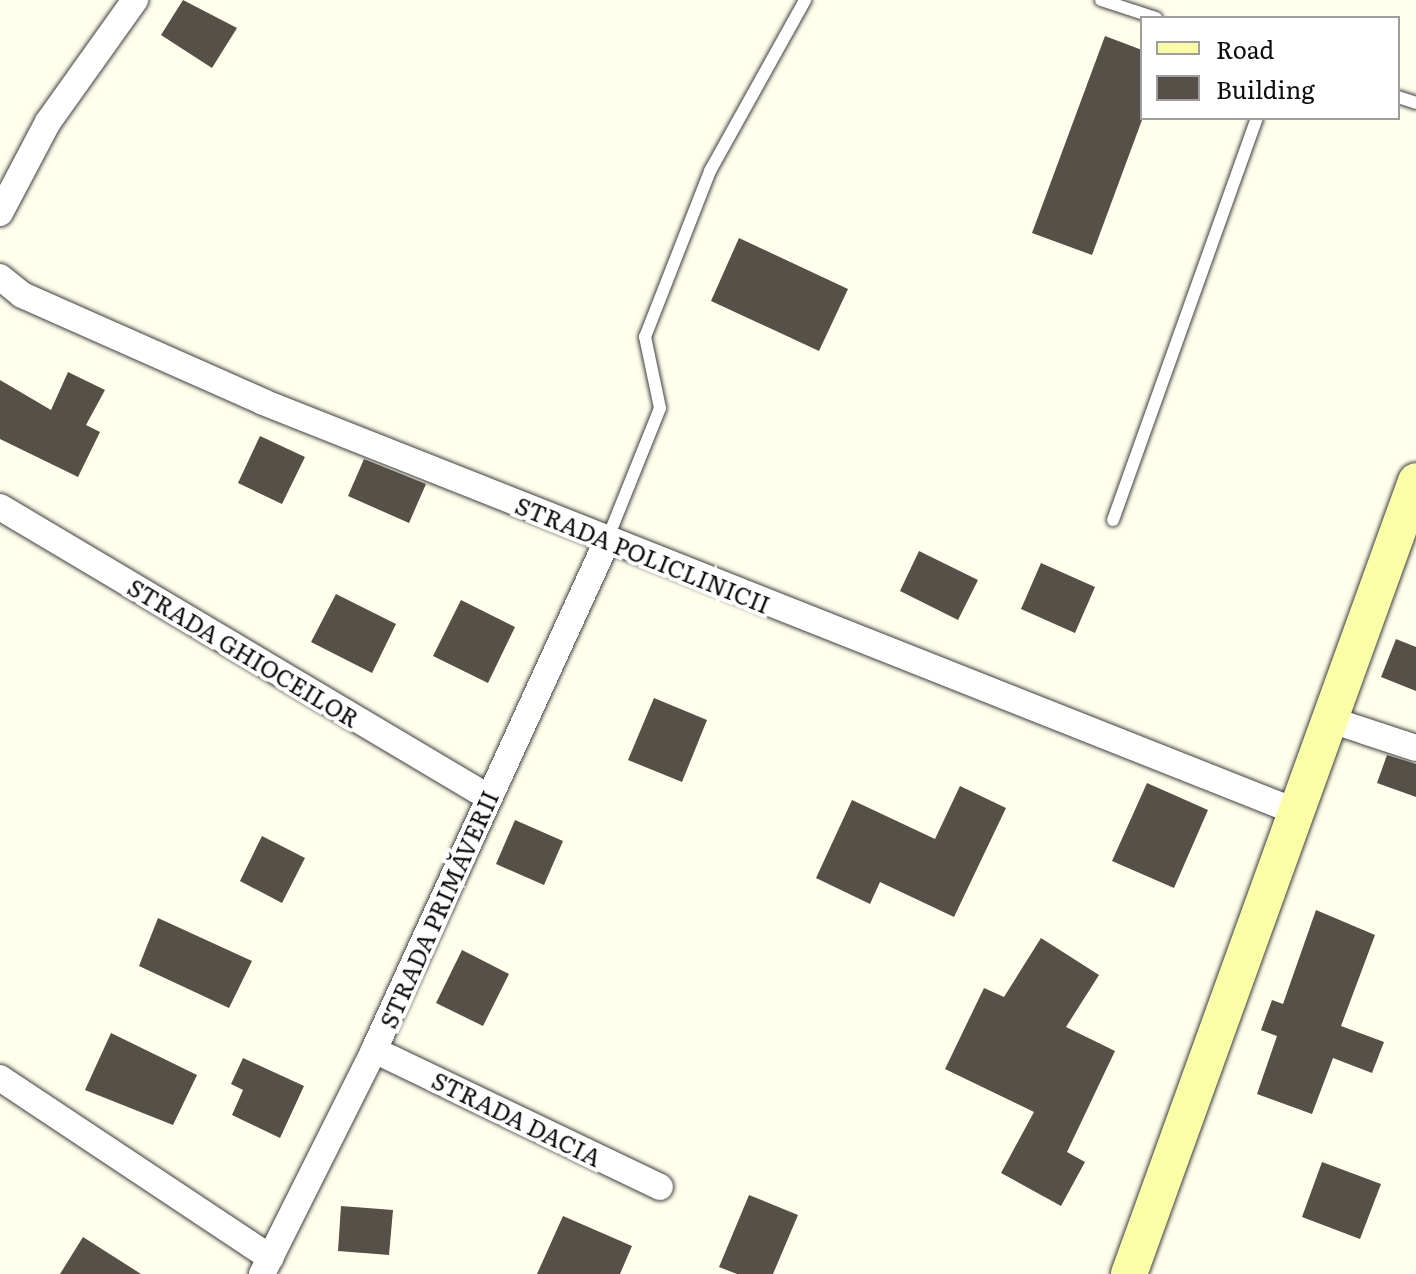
<!DOCTYPE html>
<html>
<head>
<meta charset="utf-8">
<style>
	body { margin:0 }
	#map { position:relative; width:1416px; height:1274px; overflow:hidden; background:#ffffec; font-family:Literata,serif }
	div>[style] { position:absolute }
	.building>* { inset:0; background:#565048 }
	.roads { filter:drop-shadow(0 0 2px #404040) drop-shadow(0 0 2px #404040) }
	.lane>* { height:12px; margin:-6px; padding:0 6px; transform-origin:6px; border-radius:6px; background:#fff }
	.street>* { height:26px; margin:-13px; padding:0 13px; transform-origin:13px; border-radius:13px; background:#fff }
	.secondary>* { height:36px; margin:-18px; padding:0 18px; transform-origin:18px; border-radius:18px; background:#faffa7 }
	span { translate:-50% -50%; white-space:nowrap; text-align:center; line-height:1.15; -webkit-text-stroke:8px #fff; paint-order:stroke }
	.street-label { font-size:24px; color:#0d0d0d }
	.legend { position:absolute; left:1140px; top:16px; width:260px; height:104px; box-sizing:border-box; background:#fff; border:2px solid #9e9e9e; margin:0; padding:10px 14px; list-style:none; font-size:24px; color:#0d0d0d }
	.legend li { display:flex; align-items:center; gap:16px; height:40px }
	.legend b { width:40px; border:2px solid #9e9e9e }
</style>
</head>
<body>
<div id="map">
	<div class="building">
		<div style="clip-path:polygon(183px 0,237px 28px,212px 68px,161px 35px)"></div>
		<div style="clip-path:polygon(1105px 36px,1142px 50px,1142px 120px,1092px 255px,1032px 233px)"></div>
		<div style="clip-path:polygon(739px 238px,848px 289px,819px 351px,711px 301px)"></div>
		<div style="clip-path:polygon(68px 372px,105px 390px,86px 425px,100px 432px,78px 477px,0 439px,0 380px,51px 410px)"></div>
		<div style="clip-path:polygon(260px 436px,305px 457px,282px 504px,238px 483px)"></div>
		<div style="clip-path:polygon(364px 459px,426px 484px,409px 523px,348px 496px)"></div>
		<div style="clip-path:polygon(919px 551px,978px 580px,958px 620px,900px 591px)"></div>
		<div style="clip-path:polygon(1041px 563px,1095px 587px,1075px 633px,1021px 609px)"></div>
		<div style="clip-path:polygon(336px 594px,396px 624px,372px 673px,311px 642px)"></div>
		<div style="clip-path:polygon(461px 600px,515px 627px,488px 683px,433px 656px)"></div>
		<div style="clip-path:polygon(1396px 639px,1416px 647px,1416px 691px,1381px 677px)"></div>
		<div style="clip-path:polygon(654px 698px,707px 720px,682px 782px,628px 760px)"></div>
		<div style="clip-path:polygon(1387px 755px,1416px 764px,1416px 797px,1377px 783px)"></div>
		<div style="clip-path:polygon(1147px 783px,1208px 810px,1174px 888px,1112px 861px)"></div>
		<div style="clip-path:polygon(960px 786px,1006px 808px,954px 917px,880px 882px,870px 904px,816px 878px,852px 800px,935px 839px)"></div>
		<div style="clip-path:polygon(515px 820px,563px 841px,544px 885px,496px 864px)"></div>
		<div style="clip-path:polygon(262px 836px,305px 858px,282px 903px,240px 881px)"></div>
		<div style="clip-path:polygon(1316px 910px,1375px 935px,1341px 1026px,1384px 1042px,1372px 1073px,1333px 1058px,1312px 1114px,1257px 1094px,1277px 1036px,1261px 1030px,1272px 1000px,1283px 1004px)"></div>
		<div style="clip-path:polygon(158px 918px,252px 961px,229px 1008px,139px 966px)"></div>
		<div style="clip-path:polygon(1041px 938px,1099px 975px,1066px 1027px,1115px 1051px,1067px 1152px,1085px 1162px,1061px 1206px,1001px 1173px,1034px 1112px,945px 1069px,984px 988px,1004px 997px)"></div>
		<div style="clip-path:polygon(462px 950px,509px 974px,483px 1026px,436px 1003px)"></div>
		<div style="clip-path:polygon(111px 1033px,197px 1075px,173px 1125px,85px 1090px)"></div>
		<div style="clip-path:polygon(243px 1058px,304px 1086px,280px 1138px,232px 1115px,243px 1090px,231px 1084px)"></div>
		<div style="clip-path:polygon(1322px 1162px,1381px 1184px,1360px 1239px,1302px 1217px)"></div>
		<div style="clip-path:polygon(749px 1195px,798px 1215px,773px 1274px,737px 1274px,719px 1267px)"></div>
		<div style="clip-path:polygon(341px 1206px,393px 1210px,389px 1255px,338px 1251px)"></div>
		<div style="clip-path:polygon(563px 1216px,632px 1246px,620px 1274px,537px 1274px)"></div>
		<div style="clip-path:polygon(83px 1237px,141px 1274px,60px 1274px)"></div>
	</div>
	<div class="roads">
		<div class="lane">
			<div style="left:1101px;top:0;width:58px;rotate:18.1deg"></div>
			<div style="left:1398px;top:97px;width:19px;rotate:18deg"></div>
			<div style="left:1113px;top:520px;width:427px;rotate:-70.3deg"></div>
			<div style="left:607px;top:540px;width:142px;rotate:-68.1deg"></div>
			<div style="left:660px;top:408px;width:73px;rotate:-101.9deg"></div>
			<div style="left:645px;top:337px;width:178px;rotate:-68.6deg"></div>
			<div style="left:710px;top:171px;width:196px;rotate:-60.9deg"></div>
		</div>
		<div class="street">
			<div style="left:0;top:213px;width:103px;rotate:-62.2deg"></div>
			<div style="left:48px;top:122px;width:150px;rotate:-54.5deg"></div>
			<div style="left:0;top:277px;width:28px;rotate:39deg"></div>
			<div style="left:22px;top:295px;width:264px;rotate:23.9deg"></div>
			<div style="left:263px;top:402px;width:1112px;rotate:21.63deg"></div>
			<div style="left:0;top:507px;width:568px;rotate:30.72deg"></div>
			<div style="left:1331px;top:720px;width:89px;rotate:18.2deg"></div>
			<div style="left:374px;top:1050px;width:317px;rotate:25.6deg"></div>
			<div style="left:0;top:1078px;width:325px;rotate:33.6deg"></div>
			<div style="left:262px;top:1274px;width:250px;rotate:-63.4deg"></div>
			<div style="left:374px;top:1050px;width:560px;rotate:-65.4deg"></div>
		</div>
		<div class="secondary">
			<div style="left:1129px;top:1274px;width:843px;rotate:-70.1deg"></div>
		</div>
	</div>
	<div class="street-label">
		<span style="left:643px;top:554px;rotate:22deg">STRADA POLICLINICII</span>
		<span style="left:244px;top:652px;rotate:31deg">STRADA GHIOCEILOR</span>
		<span style="left:438px;top:909px;rotate:-66deg">STRADA PRIMĂVERII</span>
		<span style="left:517px;top:1118px;rotate:26deg">STRADA DACIA</span>
	</div>
	<ul class="legend">
	<li><b style="height:10px;background:#faffa7"></b>Road</li>
	<li><b style="height:22px;background:#565048"></b>Building</li>
	</ul>
</div>
</body>
</html>
